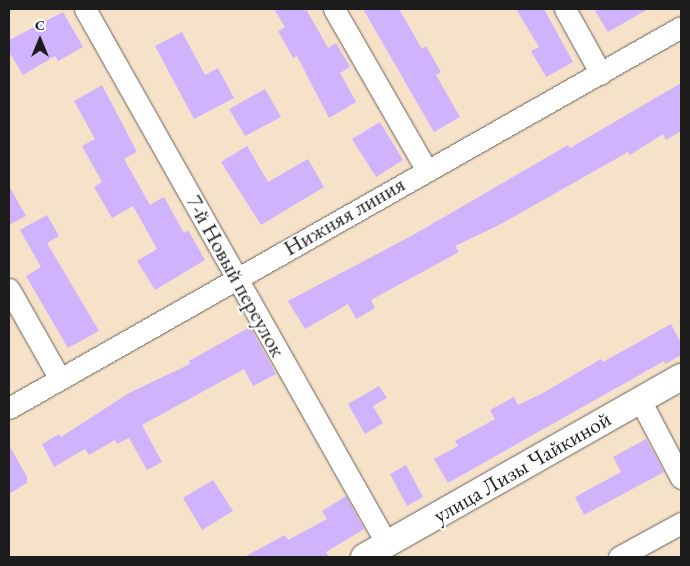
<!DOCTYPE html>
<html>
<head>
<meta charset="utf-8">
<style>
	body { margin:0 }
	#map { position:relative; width:690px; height:566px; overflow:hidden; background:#f6e1c9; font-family:"EB Garamond",serif }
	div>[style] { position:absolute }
	.building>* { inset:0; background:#d0b3fd }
	.roads { filter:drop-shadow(0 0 1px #686159) drop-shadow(0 0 1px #686159) }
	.minor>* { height:21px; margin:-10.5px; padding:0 10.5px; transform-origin:10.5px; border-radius:10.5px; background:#fff }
	.major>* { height:26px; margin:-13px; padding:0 13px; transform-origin:13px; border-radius:13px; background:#fff }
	span { translate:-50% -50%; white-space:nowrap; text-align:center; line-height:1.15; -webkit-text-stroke:4px #fff; paint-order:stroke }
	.street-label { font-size:22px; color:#1c1c1c }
	.frame { position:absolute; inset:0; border:10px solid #1c1c1c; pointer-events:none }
	.north { position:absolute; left:15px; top:15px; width:50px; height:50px; -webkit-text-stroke:4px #fff; paint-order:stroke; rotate:0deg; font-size:14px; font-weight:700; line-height:20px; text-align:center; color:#1c1c1c }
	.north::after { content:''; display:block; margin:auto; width:18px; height:22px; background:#1c1c1c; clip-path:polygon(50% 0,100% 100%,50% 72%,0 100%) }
</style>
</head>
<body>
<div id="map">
	<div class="building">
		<div style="clip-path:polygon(274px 9px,306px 9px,328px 48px,336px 43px,350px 67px,340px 73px,356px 102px,329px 118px,297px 56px,293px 58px,278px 31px,285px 27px)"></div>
		<div style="clip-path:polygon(363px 9px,399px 9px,422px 49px,426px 46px,441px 72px,436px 75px,460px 117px,434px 132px)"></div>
		<div style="clip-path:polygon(516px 9px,544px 9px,573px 62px,546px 77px,531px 51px,539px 47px)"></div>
		<div style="clip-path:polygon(594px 9px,648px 9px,608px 32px)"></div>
		<div style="clip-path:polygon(63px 12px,83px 47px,58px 61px,55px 56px,23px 75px,9px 52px,9px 40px)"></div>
		<div style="clip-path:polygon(182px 32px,205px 75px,218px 68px,234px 98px,194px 119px,155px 46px)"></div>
		<div style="clip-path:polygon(681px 83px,681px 131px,666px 140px,663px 134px,630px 155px,628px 152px,499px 225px,455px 246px,459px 252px,371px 300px,375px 308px,356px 319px,348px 304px,305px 329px,288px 301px,413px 235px,568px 145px,570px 148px)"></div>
		<div style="clip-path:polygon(102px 85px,137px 152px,124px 159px,150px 205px,164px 197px,184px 233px,188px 230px,205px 260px,155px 290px,137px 261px,157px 249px,133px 206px,112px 218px,94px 187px,102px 182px,82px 146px,95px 139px,74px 101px)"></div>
		<div style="clip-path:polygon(265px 89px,281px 117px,245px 136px,229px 109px)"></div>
		<div style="clip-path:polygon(380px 122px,403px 160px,376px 177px,352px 139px)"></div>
		<div style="clip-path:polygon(247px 146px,268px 182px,308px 159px,324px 187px,261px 225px,221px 162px)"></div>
		<div style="clip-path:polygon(9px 186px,26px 216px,9px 225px)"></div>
		<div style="clip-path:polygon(47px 215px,59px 236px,47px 243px,99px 331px,68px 348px,26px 276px,41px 267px,20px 230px)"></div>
		<div style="clip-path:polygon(671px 324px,681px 343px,681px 355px,665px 364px,664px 361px,448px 483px,434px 459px,458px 446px,455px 441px,495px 419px,490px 410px,514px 397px,518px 405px,541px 394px,601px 359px,603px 362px)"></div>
		<div style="clip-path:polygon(250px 327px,276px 374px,253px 386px,244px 369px,142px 425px,162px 462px,147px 470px,129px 438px,117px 444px,115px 440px,89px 455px,85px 449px,54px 467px,42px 444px,59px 434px,61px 437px,129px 393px,190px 364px,189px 361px)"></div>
		<div style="clip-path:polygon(379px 386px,387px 398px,373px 406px,383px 423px,365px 434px,348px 404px)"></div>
		<div style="clip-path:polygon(646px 439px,664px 472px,584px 515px,575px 497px,621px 472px,613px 457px)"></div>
		<div style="clip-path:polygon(9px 445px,27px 477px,27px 483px,9px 494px)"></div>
		<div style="clip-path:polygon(406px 465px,423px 497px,407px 506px,390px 474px)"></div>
		<div style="clip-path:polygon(213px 480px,233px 511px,202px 530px,183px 498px)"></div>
		<div style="clip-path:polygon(346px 496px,364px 529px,326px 552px,329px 557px,244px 557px,285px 535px,288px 540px,327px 519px,322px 511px)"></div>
	</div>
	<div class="roads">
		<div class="minor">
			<div style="left:85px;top:9px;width:614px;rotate:60.56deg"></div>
			<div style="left:334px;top:9px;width:185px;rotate:60.1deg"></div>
			<div style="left:565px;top:9px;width:74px;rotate:61deg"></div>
			<div style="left:9px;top:289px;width:103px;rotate:60.5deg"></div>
			<div style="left:640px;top:400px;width:88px;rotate:62.3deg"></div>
			<div style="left:9px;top:408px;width:772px;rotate:-29.55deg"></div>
			<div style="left:619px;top:557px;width:71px;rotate:-28.7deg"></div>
		</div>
		<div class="major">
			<div style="left:364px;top:557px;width:365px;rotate:-29.6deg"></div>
		</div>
	</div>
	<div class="street-label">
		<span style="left:344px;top:216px;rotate:-30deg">Нижняя линия</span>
		<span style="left:236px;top:276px;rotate:61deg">7-й Новый переулок</span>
		<span style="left:522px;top:467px;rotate:-30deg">улица Лизы Чайкиной</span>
	</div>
	<div class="frame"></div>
	<div class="north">С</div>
</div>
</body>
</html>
